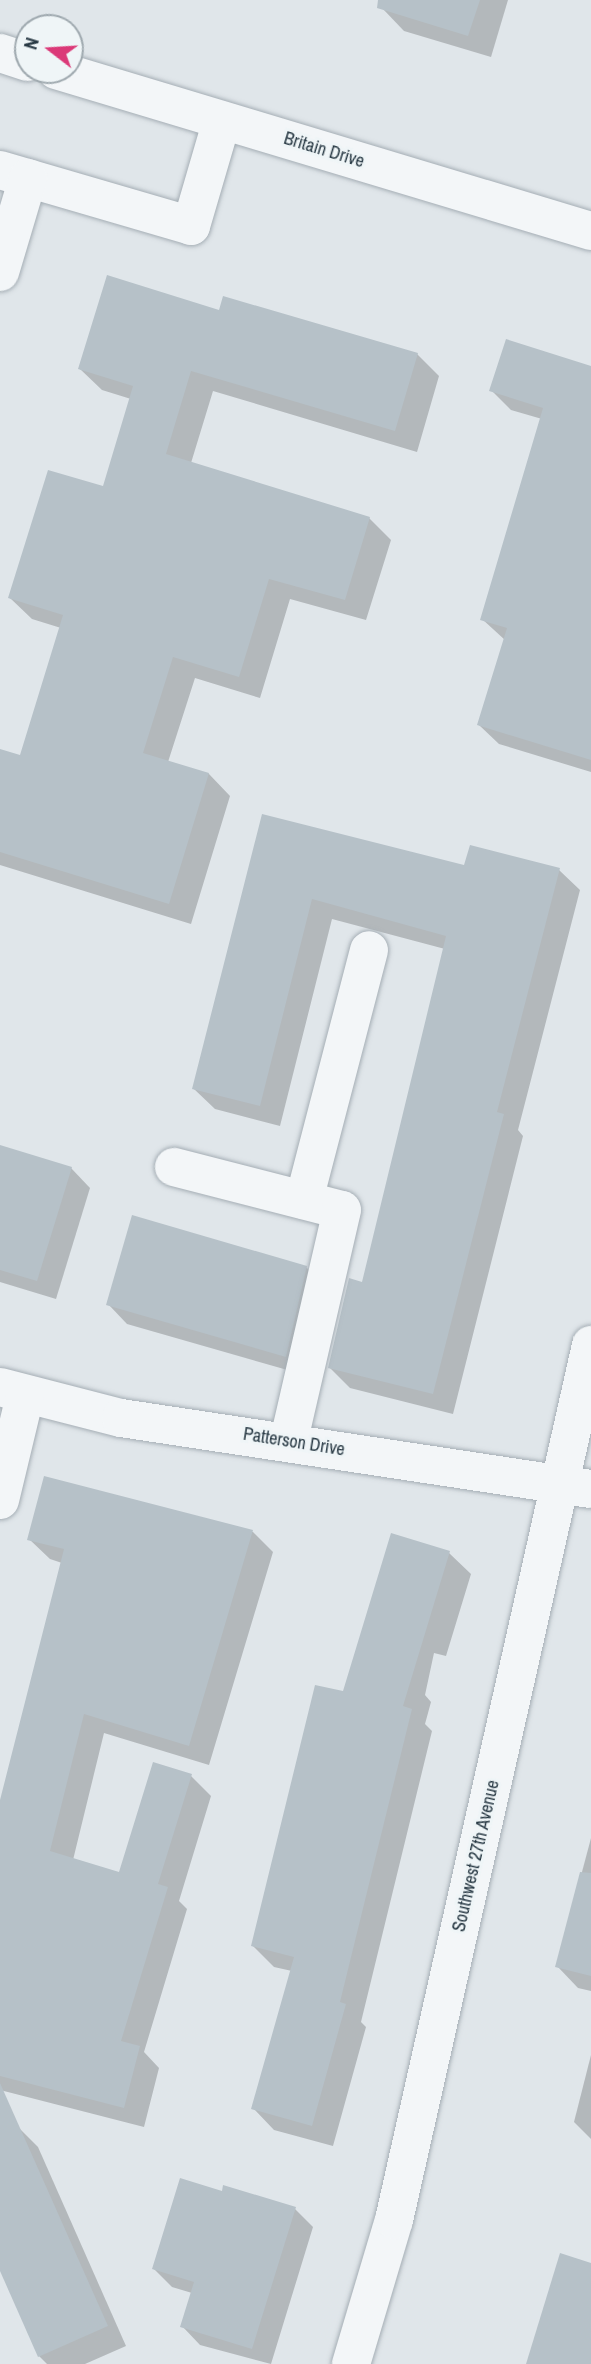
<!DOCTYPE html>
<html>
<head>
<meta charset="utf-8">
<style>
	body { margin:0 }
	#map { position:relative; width:591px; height:2364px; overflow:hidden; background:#e0e6ea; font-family:"Archivo Narrow",sans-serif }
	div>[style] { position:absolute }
	.shadow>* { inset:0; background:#0003 }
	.building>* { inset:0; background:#b6c1c8 }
	.roads { filter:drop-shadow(0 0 2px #a5aeb5) drop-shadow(0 0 2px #a5aeb5) }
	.minor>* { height:38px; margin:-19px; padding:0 19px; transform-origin:19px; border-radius:19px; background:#f3f6f8 }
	span { translate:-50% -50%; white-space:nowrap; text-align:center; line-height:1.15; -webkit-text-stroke:6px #eff5f7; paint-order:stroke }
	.street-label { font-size:18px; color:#273843 }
	.north { position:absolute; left:14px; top:14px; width:70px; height:70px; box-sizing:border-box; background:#eff5f7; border:2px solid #9fa9af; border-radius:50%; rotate:287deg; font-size:19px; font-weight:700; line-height:28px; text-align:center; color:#273843 }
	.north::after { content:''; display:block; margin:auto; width:24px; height:32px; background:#db3978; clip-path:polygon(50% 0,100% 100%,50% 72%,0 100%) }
</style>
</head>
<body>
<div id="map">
	<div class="shadow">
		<div style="clip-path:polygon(384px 0,508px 0,491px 57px,404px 31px,382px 8px)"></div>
		<div style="clip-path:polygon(220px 312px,417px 354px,439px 376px,417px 452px,213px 391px,191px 463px,369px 518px,391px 540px,366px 620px,290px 599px,260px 698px,195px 678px,168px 762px,209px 774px,230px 796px,191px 924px,0 865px,0 751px,21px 758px,61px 628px,32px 619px,10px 598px,104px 488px,131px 399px,102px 390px,80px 369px)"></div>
		<div style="clip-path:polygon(591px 367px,591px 772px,499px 744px,479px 725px,505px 640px,482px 619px,542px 419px,511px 410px,491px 390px)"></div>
		<div style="clip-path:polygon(263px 816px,466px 867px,559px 870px,580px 890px,518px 1130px,523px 1136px,453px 1414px,350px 1388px,330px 1368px,363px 1284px,445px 949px,332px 919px,280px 1126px,215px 1109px,194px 1089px)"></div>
		<div style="clip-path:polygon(0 1147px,71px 1168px,90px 1188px,56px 1299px,0 1282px)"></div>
		<div style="clip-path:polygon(306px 1267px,325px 1287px,305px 1375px,127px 1324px,108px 1304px)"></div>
		<div style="clip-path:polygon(45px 1478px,253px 1532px,273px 1552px,209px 1765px,104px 1733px,73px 1860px,121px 1875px,191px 1776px,211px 1796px,179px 1901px,187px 1909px,144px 2052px,159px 2068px,144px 2127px,0 2090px,0 1808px,62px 1563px,50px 1559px,29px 1539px)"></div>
		<div style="clip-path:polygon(449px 1553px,471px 1574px,446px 1656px,434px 1653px,425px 1695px,431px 1702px,425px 1724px,432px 1731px,361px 2022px,366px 2027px,333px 2146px,274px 2130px,253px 2108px,292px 1971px,274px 1967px,253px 1946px,344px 1694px)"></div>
		<div style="clip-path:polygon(591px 1838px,591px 1991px,578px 1988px,557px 1966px)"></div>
		<div style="clip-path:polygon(591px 2055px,591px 2139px,574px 2122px)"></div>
		<div style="clip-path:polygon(19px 2128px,38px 2147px,126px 2346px,85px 2364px,47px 2364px,39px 2356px,0 2267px,0 2136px)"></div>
		<div style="clip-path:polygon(223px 2193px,295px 2209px,313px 2227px,271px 2364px,200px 2345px,182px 2326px,192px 2293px,172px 2287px,154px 2269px)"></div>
	</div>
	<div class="building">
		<div style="clip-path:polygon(378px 0,480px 0,468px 36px,377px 8px)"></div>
		<div style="clip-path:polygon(107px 275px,219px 310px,223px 296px,418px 353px,395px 431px,191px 371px,166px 454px,370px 517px,345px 600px,269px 579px,239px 677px,173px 657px,143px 753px,209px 773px,169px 904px,0 852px,0 749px,20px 755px,63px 615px,8px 598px,48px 470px,103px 486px,133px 386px,78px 369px)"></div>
		<div style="clip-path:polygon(506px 339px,591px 366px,591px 760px,477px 725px,507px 628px,480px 620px,543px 408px,489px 391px)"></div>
		<div style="clip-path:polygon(262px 814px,464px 865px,470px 845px,560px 868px,497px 1112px,504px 1114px,433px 1394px,328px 1368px,349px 1278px,362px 1282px,446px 936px,312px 899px,260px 1106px,192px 1089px)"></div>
		<div style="clip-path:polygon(0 1145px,72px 1167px,37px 1281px,0 1270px)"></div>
		<div style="clip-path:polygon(132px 1215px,307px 1266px,286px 1357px,106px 1305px)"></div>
		<div style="clip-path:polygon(44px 1476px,253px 1530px,189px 1746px,84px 1714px,50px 1851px,119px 1872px,153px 1762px,192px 1774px,158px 1884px,168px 1887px,121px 2041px,140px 2046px,124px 2108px,0 2076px,0 1800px,64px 1549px,27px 1540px)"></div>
		<div style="clip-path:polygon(391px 1533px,450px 1551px,403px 1706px,412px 1709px,340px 2002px,346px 2004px,312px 2126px,251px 2109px,294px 1957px,251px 1946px,315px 1685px,343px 1691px)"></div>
		<div style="clip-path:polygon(580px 1872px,591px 1873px,591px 1976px,555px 1967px)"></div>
		<div style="clip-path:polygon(0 2083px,108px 2326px,38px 2357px,0 2271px)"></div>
		<div style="clip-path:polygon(180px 2178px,222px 2191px,223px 2185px,296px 2207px,252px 2349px,180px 2327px,194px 2282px,152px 2269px)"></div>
		<div style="clip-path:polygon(560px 2253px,591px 2263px,591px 2364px,526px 2364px)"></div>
	</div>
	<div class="roads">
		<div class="minor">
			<div style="left:0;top:53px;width:29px;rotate:18deg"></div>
			<div style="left:56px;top:70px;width:559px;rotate:16.75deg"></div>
			<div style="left:0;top:170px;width:199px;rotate:16.3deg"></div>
			<div style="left:191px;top:226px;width:110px;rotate:-73.7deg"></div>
			<div style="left:0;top:272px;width:98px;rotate:-73.4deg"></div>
			<div style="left:174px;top:1167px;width:173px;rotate:14.4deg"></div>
			<div style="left:342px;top:1210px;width:236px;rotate:103deg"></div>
			<div style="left:304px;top:1200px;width:258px;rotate:-75.4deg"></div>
			<div style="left:0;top:1387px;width:125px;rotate:14.4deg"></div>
			<div style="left:121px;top:1418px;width:475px;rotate:8.6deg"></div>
			<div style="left:0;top:1500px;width:107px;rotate:-76.5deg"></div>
			<div style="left:351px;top:2364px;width:150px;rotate:-73.4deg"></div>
			<div style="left:394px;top:2220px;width:897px;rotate:-77.31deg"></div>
		</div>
	</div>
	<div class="street-label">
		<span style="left:324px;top:150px;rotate:17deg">Britain Drive</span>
		<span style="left:294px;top:1442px;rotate:9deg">Patterson Drive</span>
		<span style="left:476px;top:1856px;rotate:-77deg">Southwest 27th Avenue</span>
	</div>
	<div class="north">N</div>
</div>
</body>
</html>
